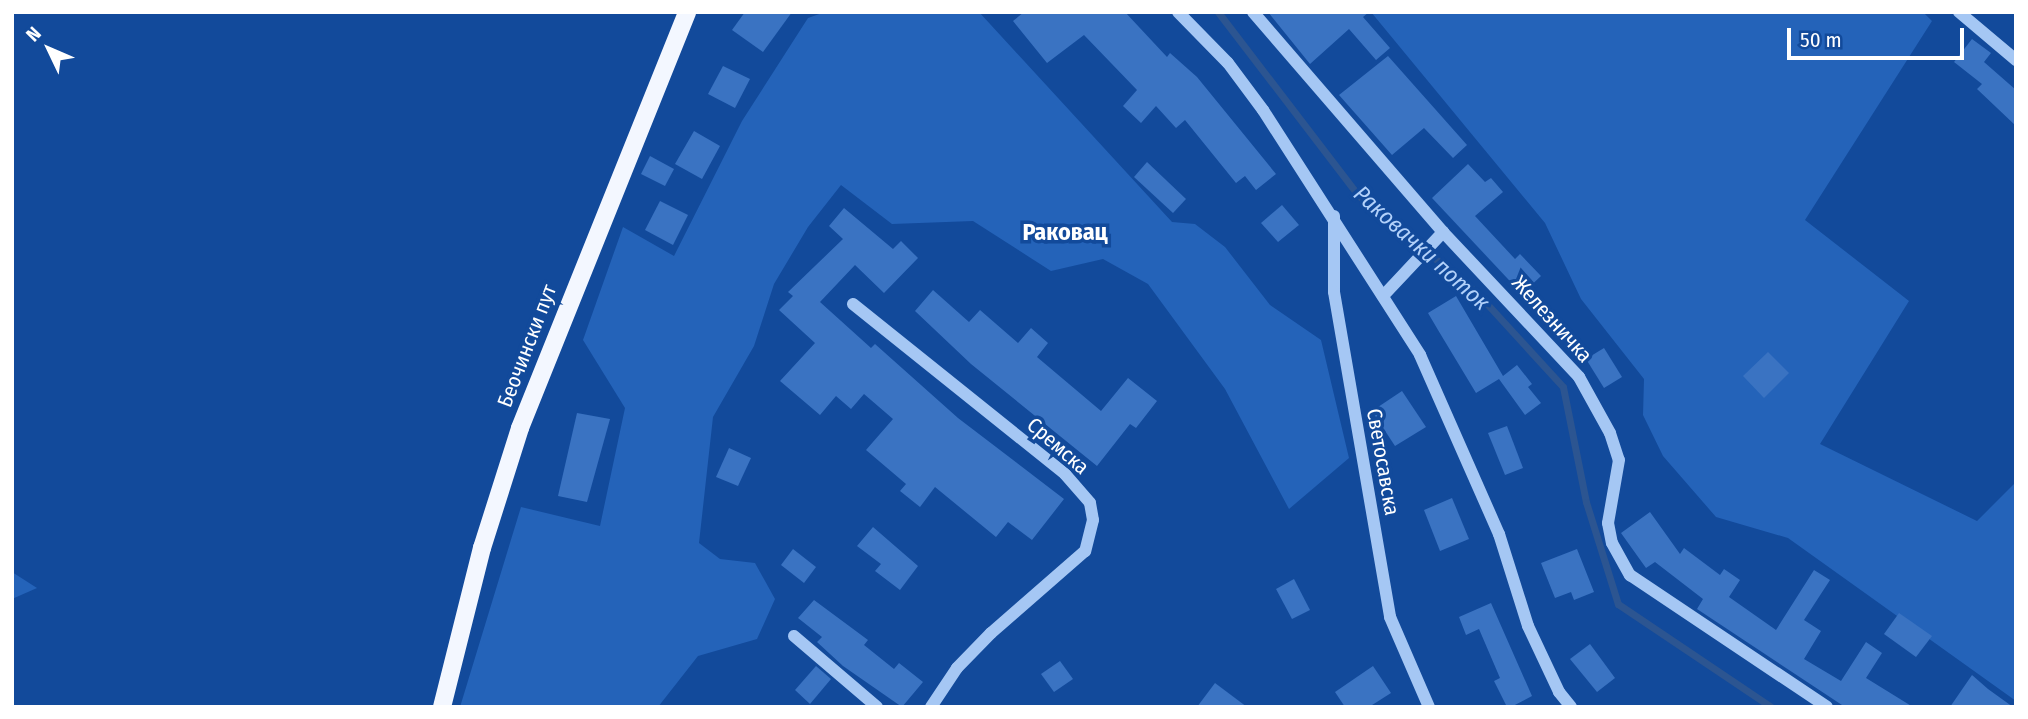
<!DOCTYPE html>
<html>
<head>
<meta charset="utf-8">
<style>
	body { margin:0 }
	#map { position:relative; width:2028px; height:719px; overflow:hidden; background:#124a9b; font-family:"Fira Sans Condensed",sans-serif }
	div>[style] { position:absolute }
	.green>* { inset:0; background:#2463b9 }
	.stream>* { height:7px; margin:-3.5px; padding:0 3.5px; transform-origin:3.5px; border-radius:3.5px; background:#2c5591 }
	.building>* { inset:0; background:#3a73c2 }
	.minor>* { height:12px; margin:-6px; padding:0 6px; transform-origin:6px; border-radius:6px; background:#a5c7f4 }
	.major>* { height:18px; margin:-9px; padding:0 9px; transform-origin:9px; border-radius:9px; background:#f3f7ff }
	span { translate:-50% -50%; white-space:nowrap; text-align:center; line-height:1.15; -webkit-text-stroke:7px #124a9b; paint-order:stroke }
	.street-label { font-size:21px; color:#fff }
	.water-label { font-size:23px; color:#b2d1fa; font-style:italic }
	.quarter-label { font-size:24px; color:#fff; font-weight:700 }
	.frame { position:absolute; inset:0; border:14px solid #fff; pointer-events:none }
	.north { position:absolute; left:14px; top:14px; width:70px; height:70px; -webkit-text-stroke:5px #124a9b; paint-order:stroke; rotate:314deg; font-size:19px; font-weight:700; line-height:28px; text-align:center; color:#fff }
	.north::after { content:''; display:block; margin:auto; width:24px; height:32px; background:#fff; clip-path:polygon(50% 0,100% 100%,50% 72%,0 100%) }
	.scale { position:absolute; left:1787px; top:28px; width:177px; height:32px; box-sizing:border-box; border:4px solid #fff; border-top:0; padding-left:9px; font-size:21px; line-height:24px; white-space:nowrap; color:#fff; -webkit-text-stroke:5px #124a9b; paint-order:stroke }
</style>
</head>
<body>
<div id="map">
	<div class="green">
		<div style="clip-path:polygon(825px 12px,979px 12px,1172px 222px,1195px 224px,1225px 247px,1270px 305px,1321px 340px,1349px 458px,1289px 509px,1225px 389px,1148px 284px,1103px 259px,1051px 271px,973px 221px,892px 224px,841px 185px,808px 227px,774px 284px,754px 346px,713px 417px,699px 543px,720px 559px,755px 563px,775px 599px,757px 639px,698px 656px,658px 707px,460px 707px,521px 507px,600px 526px,625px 408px,583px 340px,623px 227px,674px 256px,742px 121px,808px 18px)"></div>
		<div style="clip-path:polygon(1371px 12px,1923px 12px,1932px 21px,1805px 220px,1909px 301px,1820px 444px,1977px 521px,2016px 482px,2016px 701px,1788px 538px,1716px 517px,1663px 456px,1643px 415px,1644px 379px,1581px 299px,1545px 223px)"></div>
		<div style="clip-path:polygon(12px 572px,37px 588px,12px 599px)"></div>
	</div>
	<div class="stream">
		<div style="left:1218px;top:12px;width:230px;rotate:52.6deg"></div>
		<div style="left:1358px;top:195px;width:154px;rotate:39.5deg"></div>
		<div style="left:1477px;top:293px;width:127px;rotate:47.5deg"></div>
		<div style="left:1563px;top:387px;width:117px;rotate:78.7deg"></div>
		<div style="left:1586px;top:502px;width:107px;rotate:72.6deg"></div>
		<div style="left:1618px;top:604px;width:184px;rotate:33.9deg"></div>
	</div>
	<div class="building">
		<div style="clip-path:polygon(745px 12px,792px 12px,763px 52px,732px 30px)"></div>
		<div style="clip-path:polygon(1024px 12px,1125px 12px,1167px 57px,1170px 53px,1197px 77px,1276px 174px,1256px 190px,1245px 176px,1236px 183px,1185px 120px,1176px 128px,1156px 106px,1141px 123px,1123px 106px,1137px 90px,1084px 35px,1047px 63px,1013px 21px)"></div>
		<div style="clip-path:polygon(1268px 12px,1369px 12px,1363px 17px,1390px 48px,1376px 60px,1349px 29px,1310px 64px)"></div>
		<div style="clip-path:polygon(1972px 39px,1991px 53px,1984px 62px,2016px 90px,2016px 126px,1977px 89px,1982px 84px,1954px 62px)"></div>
		<div style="clip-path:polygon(1388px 56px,1467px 145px,1453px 158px,1424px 128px,1392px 155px,1339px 95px)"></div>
		<div style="clip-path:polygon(723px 66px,750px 79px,735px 108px,708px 94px)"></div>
		<div style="clip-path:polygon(694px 131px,720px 146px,702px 179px,675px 164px)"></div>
		<div style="clip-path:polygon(650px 156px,674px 169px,665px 186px,641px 174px)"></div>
		<div style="clip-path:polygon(1147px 162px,1186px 199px,1173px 213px,1134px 177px)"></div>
		<div style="clip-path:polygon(1468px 164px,1485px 182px,1491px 178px,1503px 192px,1475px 216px,1515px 259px,1520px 254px,1541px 276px,1522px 294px,1432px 198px)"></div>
		<div style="clip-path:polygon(660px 201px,688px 215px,673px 245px,645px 230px)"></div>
		<div style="clip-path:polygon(1282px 205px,1299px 225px,1278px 242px,1261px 223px)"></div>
		<div style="clip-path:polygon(844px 208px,893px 249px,901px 241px,918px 258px,884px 293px,855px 265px,820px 302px,871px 348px,875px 344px,958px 418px,1064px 499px,1032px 540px,1008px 522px,996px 537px,935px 487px,920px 507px,900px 491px,906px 484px,866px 450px,893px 419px,864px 394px,851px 409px,836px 396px,820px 415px,780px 381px,815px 343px,779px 310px,793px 296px,788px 292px,843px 239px,829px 226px)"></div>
		<div style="clip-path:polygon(933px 290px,969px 322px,980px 310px,1018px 343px,1031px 328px,1048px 343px,1037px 357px,1101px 411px,1128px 378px,1157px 401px,1136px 428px,1130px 424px,1097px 466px,971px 364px,915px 311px)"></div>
		<div style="clip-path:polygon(1456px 296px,1503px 376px,1517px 365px,1532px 384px,1528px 387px,1541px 403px,1525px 415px,1499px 379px,1476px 393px,1438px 330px,1428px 313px)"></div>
		<div style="clip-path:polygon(1604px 348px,1622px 377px,1604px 388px,1586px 359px)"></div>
		<div style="clip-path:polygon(1768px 352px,1789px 373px,1764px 398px,1743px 376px)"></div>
		<div style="clip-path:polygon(1402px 391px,1426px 427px,1395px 446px,1372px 411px)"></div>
		<div style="clip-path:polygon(577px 413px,610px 419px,587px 502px,558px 496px)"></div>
		<div style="clip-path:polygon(1507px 426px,1523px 468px,1505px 475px,1488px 433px)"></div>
		<div style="clip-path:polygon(729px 448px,751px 458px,738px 486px,716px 477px)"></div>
		<div style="clip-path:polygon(1452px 498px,1469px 539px,1440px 551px,1424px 510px)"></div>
		<div style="clip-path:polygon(1650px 512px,1680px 554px,1684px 548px,1720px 575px,1724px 569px,1740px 580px,1729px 597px,1776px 630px,1814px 570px,1830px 580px,1804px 620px,1821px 631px,1804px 659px,1841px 681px,1866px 642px,1882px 653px,1866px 678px,1913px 707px,1845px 707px,1697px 609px,1703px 599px,1655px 562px,1646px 568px,1621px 533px)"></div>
		<div style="clip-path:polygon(873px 527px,918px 566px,900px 590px,875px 571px,881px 564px,857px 546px)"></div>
		<div style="clip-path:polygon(793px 549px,816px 567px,804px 583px,781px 565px)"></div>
		<div style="clip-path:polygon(1577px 549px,1594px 592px,1574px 600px,1571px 592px,1555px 598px,1541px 563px)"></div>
		<div style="clip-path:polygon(1294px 579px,1310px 610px,1292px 619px,1276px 589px)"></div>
		<div style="clip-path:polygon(814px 600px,868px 640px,864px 645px,894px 669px,899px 663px,923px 682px,902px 707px,843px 666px,817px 642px,822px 637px,798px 618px)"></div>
		<div style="clip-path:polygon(1491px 603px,1532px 696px,1511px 707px,1507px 707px,1494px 681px,1500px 678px,1479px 629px,1466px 635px,1459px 617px)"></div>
		<div style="clip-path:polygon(1899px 613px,1932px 636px,1916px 657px,1884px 634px)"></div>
		<div style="clip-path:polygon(1590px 644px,1615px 678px,1597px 692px,1570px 659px)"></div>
		<div style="clip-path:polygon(1060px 661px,1073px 679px,1054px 692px,1041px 674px)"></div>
		<div style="clip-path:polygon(816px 666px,831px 679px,810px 704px,795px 690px)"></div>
		<div style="clip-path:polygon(1373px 666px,1391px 693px,1369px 707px,1345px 707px,1335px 692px)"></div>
		<div style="clip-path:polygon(1972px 675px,1988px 689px,2013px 707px,1950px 707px)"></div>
		<div style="clip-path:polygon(1215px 683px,1247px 707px,1197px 707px)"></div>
	</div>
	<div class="minor">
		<div style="left:1178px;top:12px;width:71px;rotate:45.6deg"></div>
		<div style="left:1228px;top:63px;width:59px;rotate:53.3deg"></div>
		<div style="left:1263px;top:110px;width:291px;rotate:57.3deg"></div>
		<div style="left:1420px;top:355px;width:196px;rotate:66.2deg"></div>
		<div style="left:1499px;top:534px;width:96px;rotate:72.5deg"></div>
		<div style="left:1528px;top:626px;width:73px;rotate:64.8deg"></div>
		<div style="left:1559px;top:692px;width:19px;rotate:51deg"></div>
		<div style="left:1253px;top:12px;width:291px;rotate:49.2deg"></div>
		<div style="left:1443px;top:232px;width:199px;rotate:46.8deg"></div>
		<div style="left:1579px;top:377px;width:64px;rotate:61deg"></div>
		<div style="left:1610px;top:433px;width:28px;rotate:72deg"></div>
		<div style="left:1619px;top:460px;width:64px;rotate:99.9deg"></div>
		<div style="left:1608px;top:523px;width:20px;rotate:79deg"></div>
		<div style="left:1612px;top:543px;width:37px;rotate:61deg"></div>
		<div style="left:1630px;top:575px;width:237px;rotate:33.8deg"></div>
		<div style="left:1959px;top:12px;width:75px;rotate:40.1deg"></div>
		<div style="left:1334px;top:216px;width:76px;rotate:90deg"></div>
		<div style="left:1334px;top:292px;width:330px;rotate:80.2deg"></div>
		<div style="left:1390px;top:617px;width:98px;rotate:66.6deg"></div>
		<div style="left:1383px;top:296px;width:88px;rotate:-46.8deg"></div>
		<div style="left:853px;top:304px;width:272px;rotate:38.7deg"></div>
		<div style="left:1065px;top:474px;width:38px;rotate:49deg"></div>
		<div style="left:1090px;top:503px;width:17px;rotate:80deg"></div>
		<div style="left:1093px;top:520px;width:32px;rotate:104deg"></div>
		<div style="left:1085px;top:551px;width:125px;rotate:138.9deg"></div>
		<div style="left:991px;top:633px;width:49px;rotate:134.2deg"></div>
		<div style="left:957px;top:668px;width:47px;rotate:123.7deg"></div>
		<div style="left:794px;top:636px;width:109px;rotate:40.5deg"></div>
	</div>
	<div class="major">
		<div style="left:442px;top:707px;width:164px;rotate:-75.9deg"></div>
		<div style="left:482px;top:548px;width:126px;rotate:-72.4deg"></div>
		<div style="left:520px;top:428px;width:448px;rotate:-68.1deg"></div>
	</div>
	<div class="street-label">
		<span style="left:1552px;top:319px;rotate:48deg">Железничка</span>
		<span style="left:527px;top:346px;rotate:-69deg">Беочински пут</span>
		<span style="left:1058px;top:446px;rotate:41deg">Сремска</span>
		<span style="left:1383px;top:462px;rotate:80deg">Светосавска</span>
	</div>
	<div class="water-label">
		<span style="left:1422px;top:248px;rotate:42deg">Раковачки поток</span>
	</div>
	<div class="quarter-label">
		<span style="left:1065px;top:233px">Раковац</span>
	</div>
	<div class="frame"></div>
	<div class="north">N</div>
	<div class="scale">50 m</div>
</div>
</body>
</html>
